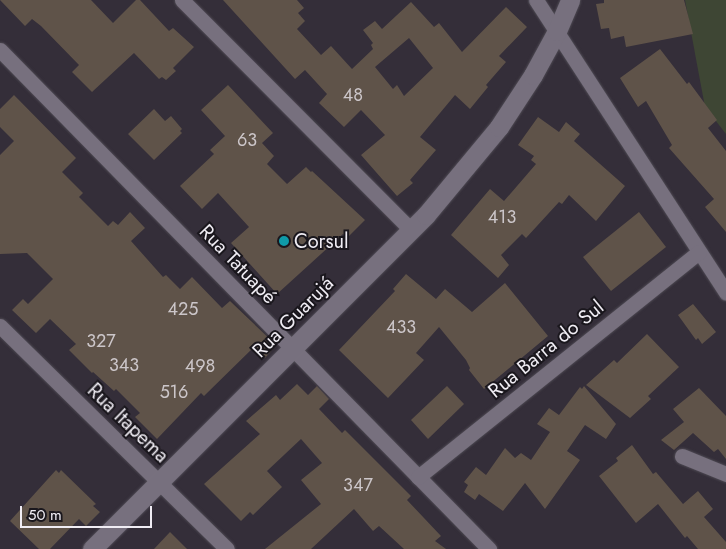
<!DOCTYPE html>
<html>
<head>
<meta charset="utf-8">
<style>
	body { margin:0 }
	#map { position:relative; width:726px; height:549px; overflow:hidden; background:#342e39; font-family:Jost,sans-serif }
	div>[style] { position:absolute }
	.green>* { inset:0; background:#3e4634 }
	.building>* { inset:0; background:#5f5349 }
	.roads { filter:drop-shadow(0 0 1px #4e4a53) drop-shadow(0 0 1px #4e4a53) }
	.minor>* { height:15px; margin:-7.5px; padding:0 7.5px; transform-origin:7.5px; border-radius:7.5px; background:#77707e }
	.tertiary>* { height:19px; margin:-9.5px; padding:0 9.5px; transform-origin:9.5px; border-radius:9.5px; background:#77707e }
	.dots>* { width:14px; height:14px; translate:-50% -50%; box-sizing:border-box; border:2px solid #1a171d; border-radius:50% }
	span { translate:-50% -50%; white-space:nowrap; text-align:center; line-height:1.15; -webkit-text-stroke:4px #1a171d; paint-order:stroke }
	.number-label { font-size:18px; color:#ccc6c9 }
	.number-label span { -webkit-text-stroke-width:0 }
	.poi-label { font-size:20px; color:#f0edf4 }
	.left { translate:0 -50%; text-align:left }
	.street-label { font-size:20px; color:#f0edf4 }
	.scale { position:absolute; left:20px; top:506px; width:132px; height:22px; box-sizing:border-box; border:2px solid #f0edf4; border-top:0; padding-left:6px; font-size:15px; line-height:18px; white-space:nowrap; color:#f0edf4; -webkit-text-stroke:4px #1a171d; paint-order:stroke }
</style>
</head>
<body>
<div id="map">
	<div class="green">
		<div style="clip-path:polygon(685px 0,726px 0,726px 134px,705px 107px)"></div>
	</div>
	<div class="building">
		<div style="clip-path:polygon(0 0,91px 0,113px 23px,136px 0,140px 0,169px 31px,173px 28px,194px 47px,173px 68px,176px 71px,166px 80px,162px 77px,159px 79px,134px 53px,92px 92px,72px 72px,79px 65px,41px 26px,32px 19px,25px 26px)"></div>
		<div style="clip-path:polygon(evenodd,223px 0,297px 0,304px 8px,298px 13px,305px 21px,297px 29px,321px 55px,331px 46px,352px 69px,373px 49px,371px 45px,373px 43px,363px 30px,375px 21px,382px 29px,411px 2px,434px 27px,439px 23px,462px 52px,506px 7px,527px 27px,499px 56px,506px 62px,486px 85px,488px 87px,470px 109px,455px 95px,420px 137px,436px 150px,410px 180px,413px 183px,397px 196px,361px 155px,385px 135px,361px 110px,344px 127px,319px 103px,327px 94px,305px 70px,295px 79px,223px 0,409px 38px,433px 68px,404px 96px,397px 85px,393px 89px,375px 67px,409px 38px)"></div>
		<div style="clip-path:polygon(604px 0,684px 0,693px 34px,626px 47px,624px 36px,611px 39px,609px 28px,601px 29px,596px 4px,604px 3px)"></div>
		<div style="clip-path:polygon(660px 49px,687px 84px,689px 82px,717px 120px,708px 128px,726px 151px,726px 232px,705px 207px,714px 199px,669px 148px,672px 145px,646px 101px,638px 107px,620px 78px)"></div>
		<div style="clip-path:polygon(228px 85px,273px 133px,262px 143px,274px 156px,267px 164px,287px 184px,306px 167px,311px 172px,312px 171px,365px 220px,347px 238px,343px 234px,277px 294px,231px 243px,249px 227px,218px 193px,202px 209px,180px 186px,214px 154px,210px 150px,225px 136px,201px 110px)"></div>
		<div style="clip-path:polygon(14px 95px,76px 158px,62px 172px,83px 193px,79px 197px,108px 226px,113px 221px,118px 225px,130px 212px,145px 228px,131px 241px,163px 277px,166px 275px,180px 289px,192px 277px,222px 308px,230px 301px,274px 343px,274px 348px,265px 358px,254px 347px,204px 396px,201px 393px,157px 439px,135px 417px,140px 413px,116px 389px,114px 391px,93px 372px,92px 373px,69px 350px,76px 344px,50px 319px,36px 333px,12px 310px,23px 299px,28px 304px,53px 279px,27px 253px,0 254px,0 155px,14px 141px,0 127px,0 109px)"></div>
		<div style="clip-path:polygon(154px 109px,165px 121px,171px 116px,182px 129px,180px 131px,182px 133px,154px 160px,128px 134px)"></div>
		<div style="clip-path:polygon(538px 117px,559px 132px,566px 122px,580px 134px,574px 141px,625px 186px,596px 221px,569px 195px,562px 204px,559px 202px,526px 238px,522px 234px,501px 255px,509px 265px,498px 278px,451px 235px,490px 189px,504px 201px,536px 164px,531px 160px,534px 156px,518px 145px)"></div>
		<div style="clip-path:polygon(639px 212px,666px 247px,611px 291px,583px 257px)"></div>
		<div style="clip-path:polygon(406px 274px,436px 299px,445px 289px,472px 312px,505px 283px,548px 336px,484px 389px,469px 370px,470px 368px,466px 360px,439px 327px,416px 353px,424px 360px,388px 398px,339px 350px,395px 291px,393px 289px)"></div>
		<div style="clip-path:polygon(693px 304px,716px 332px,702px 344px,698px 338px,696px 340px,678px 315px)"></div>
		<div style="clip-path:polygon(647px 334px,679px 367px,648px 396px,651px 399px,630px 418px,586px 385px,614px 360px,617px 363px)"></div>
		<div style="clip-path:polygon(297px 384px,308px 395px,317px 386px,329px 399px,319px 409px,342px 433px,345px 430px,411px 496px,407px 500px,441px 536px,435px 541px,446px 549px,404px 549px,379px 526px,373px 531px,354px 509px,311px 549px,265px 549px,321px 504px,301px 480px,322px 463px,301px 439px,267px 471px,282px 487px,253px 515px,250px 512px,241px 521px,204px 484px,260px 434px,246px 421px,276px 395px,280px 400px)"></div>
		<div style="clip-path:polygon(447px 386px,464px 404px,428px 439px,411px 420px)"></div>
		<div style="clip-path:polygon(584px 386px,616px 424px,606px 439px,585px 425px,567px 451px,580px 460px,545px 509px,525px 483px,503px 511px,479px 494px,475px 500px,464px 492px,468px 485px,464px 482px,476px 467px,486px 475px,505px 448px,515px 458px,521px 453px,531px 460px,550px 432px,537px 424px,549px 408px,559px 415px,580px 387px,582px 389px)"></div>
		<div style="clip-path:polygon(699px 388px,726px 416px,726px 459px,718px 449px,714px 452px,693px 433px,674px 450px,661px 440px,684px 422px,673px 409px)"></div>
		<div style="clip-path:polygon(632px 445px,653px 474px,656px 472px,683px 504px,698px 491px,713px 509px,704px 517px,726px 542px,726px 549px,698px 549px,687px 536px,685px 538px,658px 504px,636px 523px,599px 476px,618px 461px,616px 458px)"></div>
		<div style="clip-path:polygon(56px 470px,59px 473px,61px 470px,96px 504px,93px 506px,100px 512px,86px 526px,79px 519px,50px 549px,39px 549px,10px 521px)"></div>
		<div style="clip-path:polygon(170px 532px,187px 549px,154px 549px)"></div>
	</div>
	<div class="roads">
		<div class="minor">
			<div style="left:182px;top:0;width:325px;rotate:45.1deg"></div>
			<div style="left:536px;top:0;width:349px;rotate:57deg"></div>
			<div style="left:0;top:50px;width:699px;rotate:45.58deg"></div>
			<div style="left:0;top:326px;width:318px;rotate:44.5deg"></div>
			<div style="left:682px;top:456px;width:48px;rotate:22.2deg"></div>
			<div style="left:418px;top:477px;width:360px;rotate:-38.7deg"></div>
		</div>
		<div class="tertiary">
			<div style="left:92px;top:549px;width:472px;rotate:-45deg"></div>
			<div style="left:426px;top:215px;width:114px;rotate:-50.3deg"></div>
			<div style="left:499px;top:127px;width:62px;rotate:-56.8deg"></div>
			<div style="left:533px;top:75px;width:50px;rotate:-61.4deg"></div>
			<div style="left:557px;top:31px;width:34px;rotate:-67deg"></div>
		</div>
	</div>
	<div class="dots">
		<div style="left:284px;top:241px;background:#0f9aa8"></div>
	</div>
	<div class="number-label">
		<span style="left:353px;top:95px">48</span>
		<span style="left:247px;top:140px">63</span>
		<span style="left:502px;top:217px">413</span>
		<span style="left:183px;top:309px">425</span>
		<span style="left:401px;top:327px">433</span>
		<span style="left:101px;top:341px">327</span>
		<span style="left:124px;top:365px">343</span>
		<span style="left:200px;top:366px">498</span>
		<span style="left:174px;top:392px">516</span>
		<span style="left:358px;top:485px">347</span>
	</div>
	<div class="poi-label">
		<span class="left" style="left:294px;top:241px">Corsul</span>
	</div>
	<div class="street-label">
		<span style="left:238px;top:264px;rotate:46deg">Rua Tatuapé</span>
		<span style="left:293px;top:317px;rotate:-45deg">Rua Guarujá</span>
		<span style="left:546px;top:349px;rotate:-39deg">Rua Barra do Sul</span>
		<span style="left:128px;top:423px;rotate:44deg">Rua Itapema</span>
	</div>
	<div class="scale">50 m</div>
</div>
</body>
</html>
